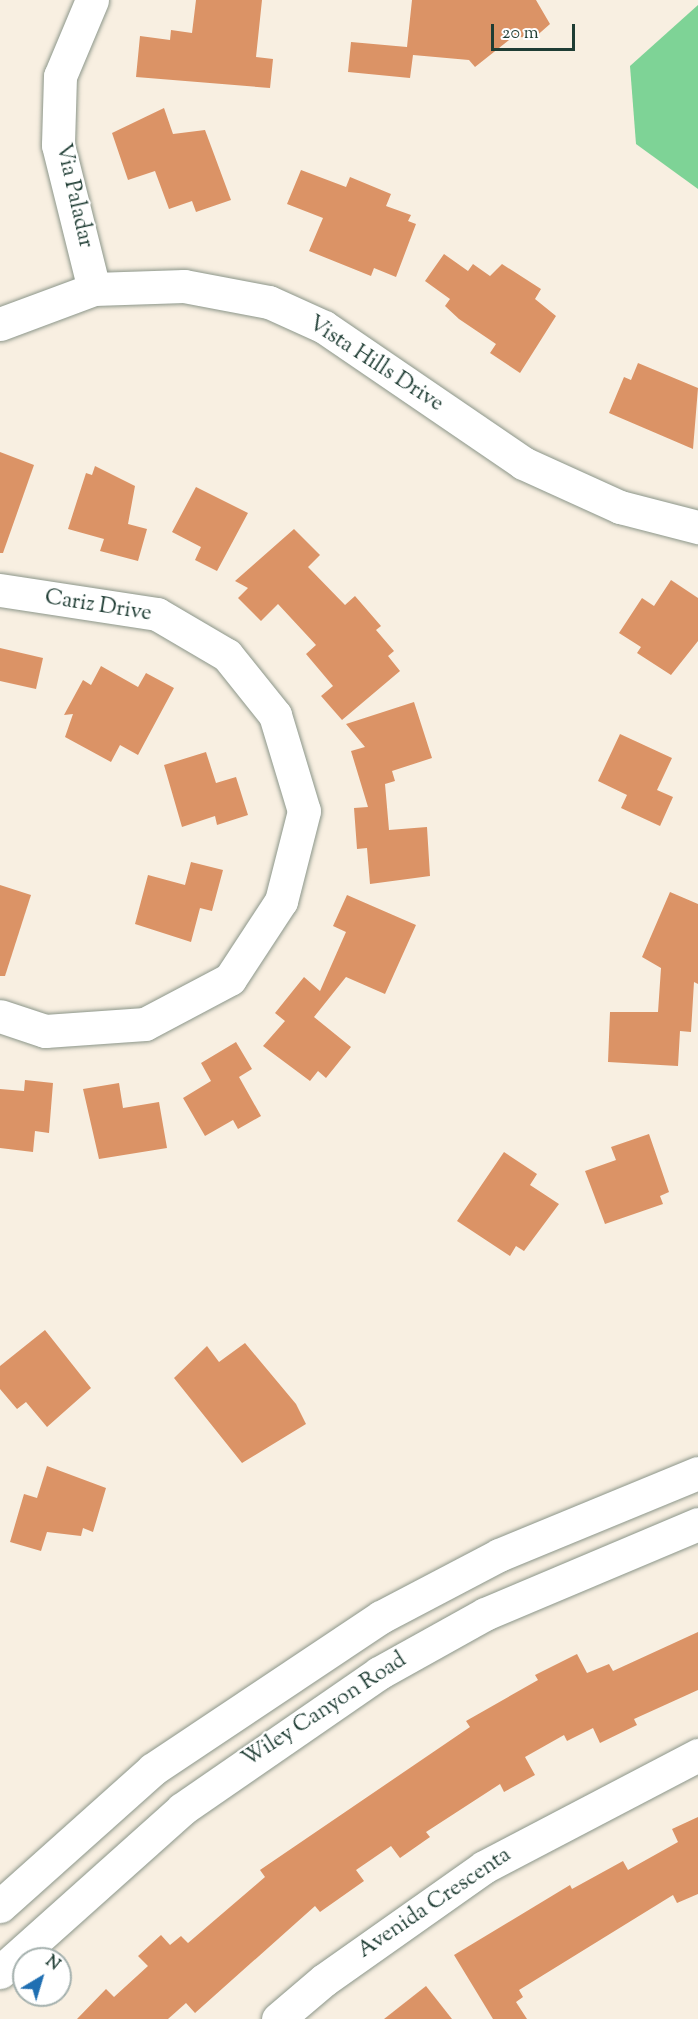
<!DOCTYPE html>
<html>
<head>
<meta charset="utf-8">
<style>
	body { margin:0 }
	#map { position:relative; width:698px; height:2019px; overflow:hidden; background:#f8efe1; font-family:"Sorts Mill Goudy",serif }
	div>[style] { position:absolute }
	.green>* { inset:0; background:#7ed396 }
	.building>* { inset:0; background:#db9366 }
	.roads { filter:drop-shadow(0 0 2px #8c968a) drop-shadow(0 0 2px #8c968a) }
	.minor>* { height:33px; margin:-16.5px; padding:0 16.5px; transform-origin:16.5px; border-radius:16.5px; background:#fff }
	.major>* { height:33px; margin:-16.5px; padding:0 16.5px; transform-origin:16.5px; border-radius:16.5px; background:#fff }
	span { translate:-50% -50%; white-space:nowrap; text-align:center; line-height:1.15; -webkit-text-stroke:4.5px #fff; paint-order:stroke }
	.street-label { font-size:22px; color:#1f3d34 }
	.north { position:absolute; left:12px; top:1947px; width:60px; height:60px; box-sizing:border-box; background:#fff; border:2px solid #a5b1ae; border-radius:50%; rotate:38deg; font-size:16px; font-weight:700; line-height:24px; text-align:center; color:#1f3d34 }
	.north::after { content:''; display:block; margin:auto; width:21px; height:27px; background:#1f6fb2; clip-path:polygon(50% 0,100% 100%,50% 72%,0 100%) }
	.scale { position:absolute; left:491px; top:24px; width:84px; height:27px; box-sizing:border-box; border:3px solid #1f3d34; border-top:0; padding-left:8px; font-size:18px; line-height:21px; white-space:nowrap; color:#1f3d34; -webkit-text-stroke:4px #fff; paint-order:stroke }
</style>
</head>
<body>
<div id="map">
	<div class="green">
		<div style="clip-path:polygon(698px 5px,698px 189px,636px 144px,630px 66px)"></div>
	</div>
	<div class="building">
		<div style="clip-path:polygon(196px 0,262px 0,256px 57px,273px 59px,270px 88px,136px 77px,140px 36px,170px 40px,171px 30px,192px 33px)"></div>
		<div style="clip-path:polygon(412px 0,536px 0,550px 24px,533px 39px,514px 36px,475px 67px,469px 60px,413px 55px,410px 78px,348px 72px,351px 42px,407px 47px)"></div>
		<div style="clip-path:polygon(164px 108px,173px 134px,205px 130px,231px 200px,196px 212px,192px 201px,169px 209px,155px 171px,128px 180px,112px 133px)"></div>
		<div style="clip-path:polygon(301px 170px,346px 187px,350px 177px,391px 194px,386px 206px,411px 215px,408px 221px,416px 224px,396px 277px,374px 268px,371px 276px,309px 251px,323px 218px,287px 204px)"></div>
		<div style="clip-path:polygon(444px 254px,468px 271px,473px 264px,490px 276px,502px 264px,541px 289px,535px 299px,556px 316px,520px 373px,490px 353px,496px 344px,459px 319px,445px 306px,450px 299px,425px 281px)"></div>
		<div style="clip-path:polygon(638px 363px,698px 388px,693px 449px,609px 413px,624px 377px,631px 380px)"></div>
		<div style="clip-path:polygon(0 452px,34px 465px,3px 553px,0 553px)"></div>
		<div style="clip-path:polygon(95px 466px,135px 486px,128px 524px,147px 529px,138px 561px,100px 551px,104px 539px,68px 529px,86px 473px,92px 475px)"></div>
		<div style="clip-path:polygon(196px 487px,248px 513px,217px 571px,195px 560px,201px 547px,172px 532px)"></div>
		<div style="clip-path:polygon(294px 529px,320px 555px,308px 567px,345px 605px,355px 596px,381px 626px,376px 630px,394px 651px,388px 656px,400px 671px,342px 720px,321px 696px,333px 686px,306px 654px,316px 645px,278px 604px,261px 621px,238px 598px,248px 588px,235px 581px)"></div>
		<div style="clip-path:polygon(671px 580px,698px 598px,698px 641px,671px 675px,637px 653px,641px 647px,619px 633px,642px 598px,654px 606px)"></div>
		<div style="clip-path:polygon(0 648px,43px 658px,36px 689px,0 681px)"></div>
		<div style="clip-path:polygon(101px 666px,138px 687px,146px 673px,174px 688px,138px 755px,120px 745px,111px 762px,65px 737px,73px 714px,64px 715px,83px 680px,91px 685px)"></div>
		<div style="clip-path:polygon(414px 702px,432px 758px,392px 771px,395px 781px,385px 784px,389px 830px,427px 827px,430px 876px,370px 884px,367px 848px,357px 849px,354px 808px,368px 807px,351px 751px,365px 747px,346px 724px)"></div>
		<div style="clip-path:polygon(620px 734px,672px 758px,657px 790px,673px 797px,660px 826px,621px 808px,627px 795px,598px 781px)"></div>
		<div style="clip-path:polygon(206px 752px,216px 783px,236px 777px,248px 815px,217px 825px,215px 816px,182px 827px,164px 765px)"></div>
		<div style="clip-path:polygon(191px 862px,223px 870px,212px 911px,200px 908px,191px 942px,135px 924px,148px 875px,185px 885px)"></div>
		<div style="clip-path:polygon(0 885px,31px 895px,5px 976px,0 976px)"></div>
		<div style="clip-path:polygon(670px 892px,698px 904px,698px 984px,694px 982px,691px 1032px,680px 1031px,678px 1066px,608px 1062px,610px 1012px,658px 1012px,661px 968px,642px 957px)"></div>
		<div style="clip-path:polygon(347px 895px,416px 925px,385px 994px,346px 977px,314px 1017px,351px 1047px,326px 1078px,318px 1071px,310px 1081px,263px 1046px,285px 1021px,275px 1013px,304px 977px,320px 991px,346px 932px,333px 926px)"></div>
		<div style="clip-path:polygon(236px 1042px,252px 1069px,239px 1077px,261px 1116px,238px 1129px,233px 1120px,205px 1136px,183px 1098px,211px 1081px,201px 1063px)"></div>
		<div style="clip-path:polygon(25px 1080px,53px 1083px,49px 1133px,35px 1131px,33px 1152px,0 1148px,0 1089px,24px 1091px)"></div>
		<div style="clip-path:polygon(119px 1083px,123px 1108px,159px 1102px,167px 1148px,99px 1159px,83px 1089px)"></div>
		<div style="clip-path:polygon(649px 1134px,669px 1192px,660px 1196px,663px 1204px,605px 1224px,585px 1171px,616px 1160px,611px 1147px)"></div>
		<div style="clip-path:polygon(504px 1152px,537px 1174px,530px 1185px,559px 1204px,524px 1251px,516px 1246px,510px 1256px,457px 1221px)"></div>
		<div style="clip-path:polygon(45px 1330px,91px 1388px,47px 1427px,26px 1402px,17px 1409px,0 1389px,0 1366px)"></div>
		<div style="clip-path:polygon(245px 1343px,296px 1404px,306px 1424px,242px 1463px,174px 1378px,207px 1346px,219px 1362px)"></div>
		<div style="clip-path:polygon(47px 1466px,106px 1488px,93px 1532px,83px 1528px,81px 1536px,47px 1532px,41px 1551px,10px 1542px,24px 1494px,37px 1498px)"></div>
		<div style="clip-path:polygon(698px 1632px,698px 1690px,634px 1719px,637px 1725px,600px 1743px,593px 1728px,567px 1741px,564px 1735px,525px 1757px,535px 1775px,504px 1792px,500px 1784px,426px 1832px,430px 1837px,400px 1858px,391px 1846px,356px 1870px,364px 1881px,320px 1912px,315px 1906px,195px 2013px,186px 2003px,168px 2019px,77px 2019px,106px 1989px,114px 1997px,148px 1966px,138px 1956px,161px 1935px,170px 1945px,181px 1936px,188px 1943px,265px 1877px,260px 1870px,470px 1727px,466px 1721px,538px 1680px,535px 1675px,577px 1654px,587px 1673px,609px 1664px,613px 1671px)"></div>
		<div style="clip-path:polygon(698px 1817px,698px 1894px,677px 1903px,673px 1895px,519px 1990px,523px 1997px,516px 2002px,527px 2019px,493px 2019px,454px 1955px,570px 1885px,572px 1889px,623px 1861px,628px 1870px,678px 1842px,672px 1829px)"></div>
		<div style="clip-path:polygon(426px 1986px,452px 2019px,384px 2019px)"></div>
	</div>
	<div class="roads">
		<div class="minor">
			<div style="left:92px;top:0;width:82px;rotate:112.8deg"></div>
			<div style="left:60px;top:76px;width:69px;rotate:91.7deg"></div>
			<div style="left:58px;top:145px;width:148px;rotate:76deg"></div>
			<div style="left:0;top:324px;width:100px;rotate:-20.4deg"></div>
			<div style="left:94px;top:289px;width:90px;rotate:-1.9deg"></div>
			<div style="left:184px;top:286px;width:86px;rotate:10.7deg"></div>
			<div style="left:269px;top:302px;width:60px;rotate:24.4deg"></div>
			<div style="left:324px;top:327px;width:241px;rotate:34.3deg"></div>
			<div style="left:523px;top:463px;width:107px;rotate:24.4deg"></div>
			<div style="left:620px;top:507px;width:81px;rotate:14.4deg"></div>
			<div style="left:0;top:590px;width:159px;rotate:8.7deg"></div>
			<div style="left:157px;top:614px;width:81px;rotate:30.4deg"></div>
			<div style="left:227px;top:655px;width:77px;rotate:51.3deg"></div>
			<div style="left:275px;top:715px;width:100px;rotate:73.2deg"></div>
			<div style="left:304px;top:811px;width:93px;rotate:104.3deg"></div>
			<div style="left:281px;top:901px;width:93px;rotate:123.2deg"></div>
			<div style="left:230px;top:979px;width:96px;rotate:152.1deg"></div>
			<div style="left:145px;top:1024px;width:100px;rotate:176deg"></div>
			<div style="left:45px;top:1031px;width:47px;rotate:-161.6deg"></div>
			<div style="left:278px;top:2019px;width:60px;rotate:-40.3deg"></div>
			<div style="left:324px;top:1980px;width:196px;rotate:-35.2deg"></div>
			<div style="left:484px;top:1867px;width:242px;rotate:-27.6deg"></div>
		</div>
		<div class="major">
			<div style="left:0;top:1906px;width:205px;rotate:-41.8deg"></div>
			<div style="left:153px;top:1769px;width:274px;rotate:-33.7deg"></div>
			<div style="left:381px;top:1617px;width:133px;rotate:-27.7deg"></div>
			<div style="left:499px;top:1555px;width:215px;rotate:-22.4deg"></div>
			<div style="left:0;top:1972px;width:244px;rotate:-41.8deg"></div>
			<div style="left:182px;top:1809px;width:239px;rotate:-34.6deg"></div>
			<div style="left:379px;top:1673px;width:121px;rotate:-29.1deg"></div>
			<div style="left:485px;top:1614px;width:231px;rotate:-22.9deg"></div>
		</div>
	</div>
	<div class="street-label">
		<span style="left:73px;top:196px;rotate:77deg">Via Paladar</span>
		<span style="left:375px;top:365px;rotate:33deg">Vista Hills Drive</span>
		<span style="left:98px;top:607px;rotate:9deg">Cariz Drive</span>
		<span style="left:325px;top:1711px;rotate:-33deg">Wiley Canyon Road</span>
		<span style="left:435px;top:1904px;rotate:-34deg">Avenida Crescenta</span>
	</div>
	<div class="north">N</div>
	<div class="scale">20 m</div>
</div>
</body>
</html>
